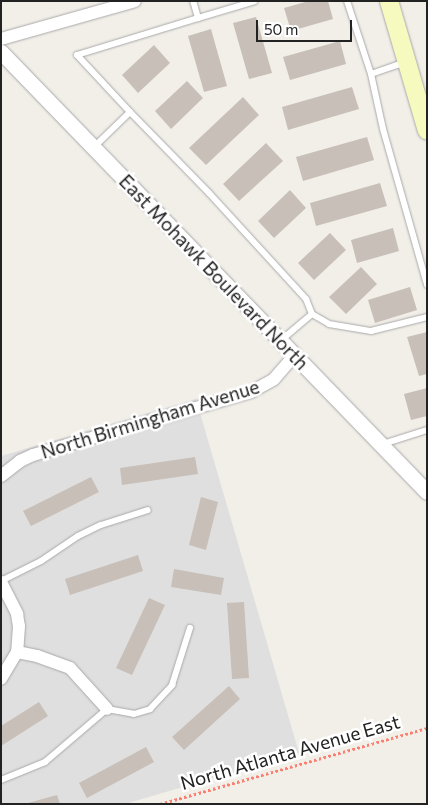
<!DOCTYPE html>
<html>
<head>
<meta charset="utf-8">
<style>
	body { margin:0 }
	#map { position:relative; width:428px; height:805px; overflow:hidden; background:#f2efe9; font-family:Commissioner,sans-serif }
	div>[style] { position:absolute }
	.residential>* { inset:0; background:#e0dfdf }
	.building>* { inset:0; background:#c7bfb8 }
	.path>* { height:2.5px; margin-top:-1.25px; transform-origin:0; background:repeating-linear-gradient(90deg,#fa8072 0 2.5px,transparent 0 5px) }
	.roads { filter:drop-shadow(0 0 1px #a9a9a9) drop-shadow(0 0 1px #a9a9a9) }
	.service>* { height:6px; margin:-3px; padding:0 3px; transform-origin:3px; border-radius:3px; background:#fff }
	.minor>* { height:12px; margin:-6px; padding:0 6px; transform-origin:6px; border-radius:6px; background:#fff }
	.tertiary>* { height:15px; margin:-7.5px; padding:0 7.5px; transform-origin:7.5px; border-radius:7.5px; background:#fff }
	.secondary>* { height:18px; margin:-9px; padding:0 9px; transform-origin:9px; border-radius:9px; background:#f7fabf }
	span { translate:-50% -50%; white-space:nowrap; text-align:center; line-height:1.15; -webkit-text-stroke:5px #fff; paint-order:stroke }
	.street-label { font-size:19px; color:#222 }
	.frame { position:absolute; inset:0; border:2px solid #222; pointer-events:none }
	.scale { position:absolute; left:256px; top:20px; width:96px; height:22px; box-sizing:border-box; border:2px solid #222; border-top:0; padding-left:6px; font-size:15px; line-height:18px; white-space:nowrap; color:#222; -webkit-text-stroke:4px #fff; paint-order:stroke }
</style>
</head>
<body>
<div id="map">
	<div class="residential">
		<div style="clip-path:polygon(196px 399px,299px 753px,125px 804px,1px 804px,1px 456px)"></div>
	</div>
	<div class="building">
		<div style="clip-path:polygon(309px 1px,328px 1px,333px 19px,291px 31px,284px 8px)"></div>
		<div style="clip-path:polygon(256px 17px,272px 73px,249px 79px,233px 23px)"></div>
		<div style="clip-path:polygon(211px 29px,227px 86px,204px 92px,188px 36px)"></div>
		<div style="clip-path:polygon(340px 41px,346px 64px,290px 80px,283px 57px)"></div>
		<div style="clip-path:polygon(154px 45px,170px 63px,138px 93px,122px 75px)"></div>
		<div style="clip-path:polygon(187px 81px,203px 98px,171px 129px,155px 111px)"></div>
		<div style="clip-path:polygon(352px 87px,359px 109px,288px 130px,282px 107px)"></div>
		<div style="clip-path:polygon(243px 97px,259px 115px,206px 165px,189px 148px)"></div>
		<div style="clip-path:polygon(367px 137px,374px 160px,303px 181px,296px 157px)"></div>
		<div style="clip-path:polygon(266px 143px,283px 161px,239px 201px,223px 184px)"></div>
		<div style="clip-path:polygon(380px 183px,387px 206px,316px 226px,310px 203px)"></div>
		<div style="clip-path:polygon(290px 190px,306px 208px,274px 238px,258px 221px)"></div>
		<div style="clip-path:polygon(393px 228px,399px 251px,357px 263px,351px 240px)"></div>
		<div style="clip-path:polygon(330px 233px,346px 250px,314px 280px,298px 263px)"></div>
		<div style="clip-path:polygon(361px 267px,377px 284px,346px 314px,329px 297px)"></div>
		<div style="clip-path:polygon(410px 287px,417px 310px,375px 323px,368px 300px)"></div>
		<div style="clip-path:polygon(427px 332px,427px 374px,419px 376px,407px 337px)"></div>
		<div style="clip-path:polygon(427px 388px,427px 416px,411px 420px,404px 394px)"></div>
		<div style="clip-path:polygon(195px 457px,198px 474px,122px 485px,120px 468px)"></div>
		<div style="clip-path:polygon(91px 477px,99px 492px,31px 526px,23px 511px)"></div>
		<div style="clip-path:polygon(201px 497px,218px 502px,206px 550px,189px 545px)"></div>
		<div style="clip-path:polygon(138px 555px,143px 571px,70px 595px,65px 579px)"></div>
		<div style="clip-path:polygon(174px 569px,224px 578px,221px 595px,171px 587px)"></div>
		<div style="clip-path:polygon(149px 598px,165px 605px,132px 675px,116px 668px)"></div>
		<div style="clip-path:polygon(244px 602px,249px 678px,232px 679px,227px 603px)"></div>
		<div style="clip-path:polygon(229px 686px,240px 699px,184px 750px,172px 737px)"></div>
		<div style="clip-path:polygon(39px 702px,48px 716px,1px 746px,1px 726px)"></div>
		<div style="clip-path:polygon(146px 747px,154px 762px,87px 798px,79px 783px)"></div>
		<div style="clip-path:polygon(57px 795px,60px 804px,28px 804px,28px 803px)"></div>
	</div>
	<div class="path">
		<div style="left:160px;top:804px;width:278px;rotate:-15.9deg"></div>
	</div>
	<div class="roads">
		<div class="service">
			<div style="left:347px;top:1px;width:77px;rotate:71.8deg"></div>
			<div style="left:371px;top:74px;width:37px;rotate:-19deg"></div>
			<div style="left:198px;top:18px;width:59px;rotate:-16.6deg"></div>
			<div style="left:371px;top:74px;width:56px;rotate:77.7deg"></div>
			<div style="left:383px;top:129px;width:162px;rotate:74.2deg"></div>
			<div style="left:130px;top:112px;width:78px;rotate:-132.9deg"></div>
			<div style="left:77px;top:55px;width:127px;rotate:-17deg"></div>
			<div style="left:198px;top:18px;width:18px;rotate:-106deg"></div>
			<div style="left:94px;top:147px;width:50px;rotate:-44.2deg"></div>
			<div style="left:130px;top:112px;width:113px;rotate:45.7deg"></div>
			<div style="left:209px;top:193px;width:144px;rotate:47.5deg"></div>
			<div style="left:306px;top:299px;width:16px;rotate:68deg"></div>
			<div style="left:312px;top:314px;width:42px;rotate:139.8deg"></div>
			<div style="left:312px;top:314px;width:20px;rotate:30deg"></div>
			<div style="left:329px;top:324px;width:43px;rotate:9.5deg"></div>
			<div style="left:371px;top:331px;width:58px;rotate:-14deg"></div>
			<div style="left:383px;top:444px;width:46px;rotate:-17.7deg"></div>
			<div style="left:1px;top:581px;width:45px;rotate:-26.6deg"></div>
			<div style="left:41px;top:561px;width:45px;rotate:-34deg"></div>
			<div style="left:78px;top:536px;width:25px;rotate:-26deg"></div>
			<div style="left:101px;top:525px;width:49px;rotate:-17.7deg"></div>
			<div style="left:1px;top:780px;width:48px;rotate:-22.2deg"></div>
			<div style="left:45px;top:762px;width:82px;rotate:-40.5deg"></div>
			<div style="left:107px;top:709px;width:27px;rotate:10deg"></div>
			<div style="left:134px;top:714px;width:17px;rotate:-17deg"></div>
			<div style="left:150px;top:709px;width:33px;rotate:-47deg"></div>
			<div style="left:172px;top:685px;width:60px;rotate:-72.5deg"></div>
		</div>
		<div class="minor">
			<div style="left:1px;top:39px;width:139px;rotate:-15.8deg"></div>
			<div style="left:1px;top:476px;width:24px;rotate:-38deg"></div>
			<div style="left:20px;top:461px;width:14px;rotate:-25deg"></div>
			<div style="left:33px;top:455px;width:227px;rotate:-16.1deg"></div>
			<div style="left:251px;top:392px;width:26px;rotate:-29deg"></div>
			<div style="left:274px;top:379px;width:30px;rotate:-49deg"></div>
			<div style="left:1px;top:582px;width:36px;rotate:63deg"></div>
			<div style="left:17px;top:614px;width:12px;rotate:81deg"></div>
			<div style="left:19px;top:626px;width:26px;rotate:94deg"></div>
			<div style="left:17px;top:652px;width:31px;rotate:121deg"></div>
			<div style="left:17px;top:652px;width:20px;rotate:11deg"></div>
			<div style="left:37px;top:656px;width:35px;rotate:20deg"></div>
			<div style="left:70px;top:668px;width:55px;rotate:47.9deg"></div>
		</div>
		<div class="tertiary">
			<div style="left:1px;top:52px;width:612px;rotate:45.93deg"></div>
		</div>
		<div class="secondary">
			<div style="left:389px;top:1px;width:135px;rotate:73.7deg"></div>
		</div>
	</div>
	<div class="street-label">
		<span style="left:214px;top:272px;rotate:46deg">East Mohawk Boulevard North</span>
		<span style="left:150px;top:419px;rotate:-17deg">North Birmingham Avenue</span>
		<span style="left:290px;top:752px;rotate:-16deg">North Atlanta Avenue East</span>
	</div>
	<div class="frame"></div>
	<div class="scale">50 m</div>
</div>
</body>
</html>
